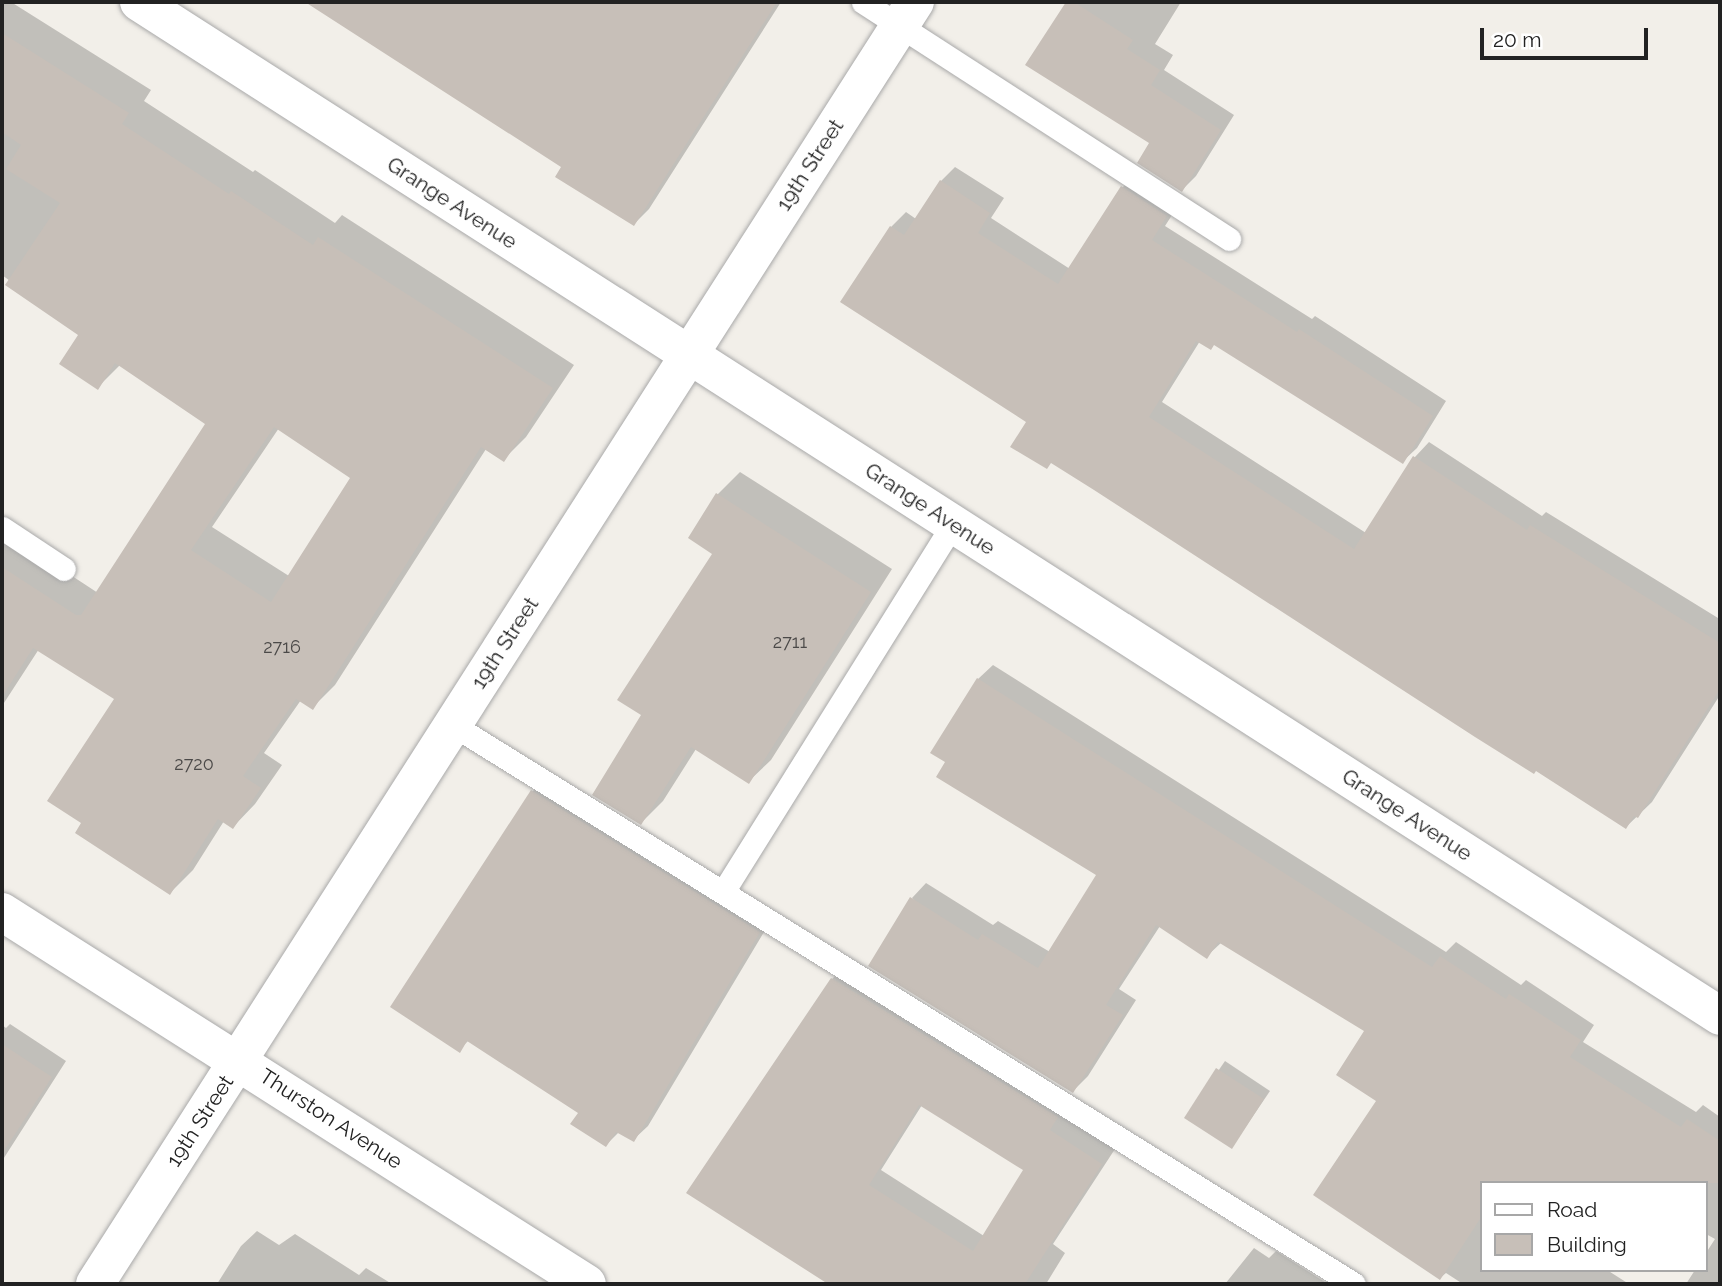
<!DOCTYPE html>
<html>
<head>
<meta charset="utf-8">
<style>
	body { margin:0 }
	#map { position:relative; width:1722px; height:1286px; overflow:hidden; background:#f2efe9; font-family:Raleway,sans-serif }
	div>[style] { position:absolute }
	.shadow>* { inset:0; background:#0003 }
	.building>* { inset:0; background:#c7bfb8 }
	.roads { filter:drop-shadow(0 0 2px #a9a9a9) drop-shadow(0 0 2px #a9a9a9) }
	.service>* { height:23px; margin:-11.5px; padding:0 11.5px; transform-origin:11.5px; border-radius:11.5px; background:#fff }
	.minor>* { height:38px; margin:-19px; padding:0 19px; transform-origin:19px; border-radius:19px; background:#fff }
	span { translate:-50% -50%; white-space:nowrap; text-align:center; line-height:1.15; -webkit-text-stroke:5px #fff; paint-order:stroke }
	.number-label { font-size:18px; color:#4b4948 }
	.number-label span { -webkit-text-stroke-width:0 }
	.street-label { font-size:21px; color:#222 }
	.frame { position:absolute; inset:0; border:4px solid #222; pointer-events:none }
	.legend { position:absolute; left:1480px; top:1181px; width:228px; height:91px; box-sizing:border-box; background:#fff; border:2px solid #a7a7a7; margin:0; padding:9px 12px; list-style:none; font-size:21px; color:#222 }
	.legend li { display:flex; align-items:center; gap:14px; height:35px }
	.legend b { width:35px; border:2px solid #a7a7a7 }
	.scale { position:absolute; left:1480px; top:28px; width:168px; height:32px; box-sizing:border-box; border:4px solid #222; border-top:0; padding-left:9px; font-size:21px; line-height:24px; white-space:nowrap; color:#222; -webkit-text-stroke:5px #fff; paint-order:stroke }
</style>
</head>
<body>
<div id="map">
	<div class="shadow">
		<div style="clip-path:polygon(evenodd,5px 2px,11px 2px,151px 90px,144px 101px,253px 172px,255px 170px,335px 223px,342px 215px,574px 365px,526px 437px,503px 460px,486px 449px,335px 685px,312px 708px,301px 700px,264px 753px,282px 765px,255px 804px,233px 827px,224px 821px,193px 870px,170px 893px,83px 823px,116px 698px,39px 649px,2px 706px,2px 530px,98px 593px,207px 423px,120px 365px,97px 388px,81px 334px,2px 275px,2px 5px,5px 2px,279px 428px,353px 478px,289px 576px,212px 527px,279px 428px)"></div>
		<div style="clip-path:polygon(314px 2px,517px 2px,535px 13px,542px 2px,663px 2px,668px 5px,670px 2px,781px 2px,649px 209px,634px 224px,564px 167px)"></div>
		<div style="clip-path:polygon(1068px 2px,1181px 2px,1155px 44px,1173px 55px,1164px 70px,1234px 115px,1196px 176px,1182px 190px,1152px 143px,1028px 64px)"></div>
		<div style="clip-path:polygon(955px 167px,1004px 198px,991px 218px,1070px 269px,1123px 187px,1137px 173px,1181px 201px,1165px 226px,1312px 319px,1315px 316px,1446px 401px,1417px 448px,1402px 462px,1215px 343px,1200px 341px,1162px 402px,1366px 533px,1415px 457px,1429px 442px,1542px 516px,1546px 512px,1718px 618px,1720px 614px,1720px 695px,1652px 802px,1626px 827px,1028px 422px,842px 302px,891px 227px,906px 212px,916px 219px,941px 181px)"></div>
		<div style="clip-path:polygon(740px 472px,892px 569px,771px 760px,748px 782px,696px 749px,663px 801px,641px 823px,644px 714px,715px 553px,691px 537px,718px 494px)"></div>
		<div style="clip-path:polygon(993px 665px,1446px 952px,1456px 942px,1521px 985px,1526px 980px,1594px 1025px,1583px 1042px,1696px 1112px,1703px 1105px,1720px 1117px,1720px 1284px,1686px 1284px,1695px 1270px,1706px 1270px,1706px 1253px,1715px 1239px,1706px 1234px,1706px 1183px,1482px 1183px,1482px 1270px,1607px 1270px,1629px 1284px,1463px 1284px,1446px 1273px,1440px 1278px,1379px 1101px,1366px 1030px,1222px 942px,1207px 956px,1160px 926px,1119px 989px,1136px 1000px,1088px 1076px,1073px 1091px,912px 898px,926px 883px,993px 925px,998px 921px,1050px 952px,1099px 875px,948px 762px,978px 679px)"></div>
		<div style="clip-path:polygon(547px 777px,773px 917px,648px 1126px,633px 1140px,620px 1131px,606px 1145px,580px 1112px,469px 1040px,459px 1050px,533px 791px)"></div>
		<div style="clip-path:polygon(evenodd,846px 965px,1115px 1149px,1053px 1244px,1065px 1253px,1046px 1284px,831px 1284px,689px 1193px,832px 979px,846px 965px,922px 1105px,1025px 1169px,984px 1236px,881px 1170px,922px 1105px)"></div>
		<div style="clip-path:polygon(10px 1024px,66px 1061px,2px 1161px,2px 1025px,6px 1028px)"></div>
		<div style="clip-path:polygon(1225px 1061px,1270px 1091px,1232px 1147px,1186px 1118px)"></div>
		<div style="clip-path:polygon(257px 1231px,279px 1245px,295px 1234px,359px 1275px,366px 1268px,392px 1284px,217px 1284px,241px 1246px)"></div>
		<div style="clip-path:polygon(1254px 1248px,1269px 1258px,1276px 1251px,1328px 1284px,1225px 1284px)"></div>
	</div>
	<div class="building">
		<div style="clip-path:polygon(305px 2px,777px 2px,634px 226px,555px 177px,561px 167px)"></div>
		<div style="clip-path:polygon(1066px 2px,1074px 2px,1133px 40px,1127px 49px,1160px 70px,1151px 85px,1221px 130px,1182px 192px,1137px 163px,1149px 143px,1025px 65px)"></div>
		<div style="clip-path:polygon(evenodd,2px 33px,129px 113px,122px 124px,229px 194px,231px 191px,313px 245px,318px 237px,553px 388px,504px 462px,481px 447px,313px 710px,296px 699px,243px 776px,261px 788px,233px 829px,218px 819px,170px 895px,75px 833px,81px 823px,47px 801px,114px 699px,33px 648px,2px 697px,2px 567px,76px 615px,81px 615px,205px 424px,115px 363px,98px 390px,59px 364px,78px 335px,5px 285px,60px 203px,6px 169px,21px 145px,2px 132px,2px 33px,274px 427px,350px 478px,271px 602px,191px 550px,274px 427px)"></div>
		<div style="clip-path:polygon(940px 180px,990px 213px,978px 233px,1058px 284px,1121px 186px,1167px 216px,1152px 240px,1297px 332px,1299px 329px,1433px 416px,1403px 464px,1214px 345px,1211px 350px,1196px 341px,1149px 417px,1354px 549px,1413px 456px,1527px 530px,1530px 525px,1720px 643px,1720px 689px,1638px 818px,1634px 816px,1626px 829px,1536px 771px,1534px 774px,1475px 737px,1094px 490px,1051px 463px,1047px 469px,1010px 447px,1026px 422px,840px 302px,890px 226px,904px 235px)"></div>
		<div style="clip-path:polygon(716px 493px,871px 592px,749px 784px,691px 747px,641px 825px,592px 795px,641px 715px,617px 700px,712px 554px,688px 538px)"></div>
		<div style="clip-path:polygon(977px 678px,1432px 967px,1440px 956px,1506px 999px,1509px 994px,1581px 1040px,1570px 1057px,1681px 1127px,1687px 1119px,1720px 1141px,1720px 1183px,1482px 1183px,1482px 1216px,1440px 1280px,1313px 1195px,1376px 1101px,1336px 1075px,1364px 1031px,1218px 942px,1207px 959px,1156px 925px,1106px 1005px,1123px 1015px,1073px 1093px,868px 966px,910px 897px,978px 940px,982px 934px,1038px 968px,1096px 875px,936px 777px,945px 762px,930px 753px)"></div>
		<div style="clip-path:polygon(531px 790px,760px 932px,634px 1142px,616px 1132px,606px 1147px,570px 1124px,578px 1113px,467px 1041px,460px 1053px,390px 1007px)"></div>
		<div style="clip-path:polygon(evenodd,831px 978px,1058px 1117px,1050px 1130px,1102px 1164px,1025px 1284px,828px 1284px,686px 1193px,831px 978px,919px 1105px,1023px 1170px,973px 1251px,869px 1185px,919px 1105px)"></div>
		<div style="clip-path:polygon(2px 1044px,52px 1077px,2px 1154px)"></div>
		<div style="clip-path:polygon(1216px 1068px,1264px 1099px,1232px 1149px,1184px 1118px)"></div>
	</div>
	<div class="roads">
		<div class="service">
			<div style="left:863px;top:2px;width:436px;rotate:32.9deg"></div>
			<div style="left:2px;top:528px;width:74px;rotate:33.5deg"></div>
			<div style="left:453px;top:725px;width:1060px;rotate:31.82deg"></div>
			<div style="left:723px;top:892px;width:434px;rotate:-58deg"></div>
		</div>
		<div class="minor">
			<div style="left:139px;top:2px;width:1878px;rotate:32.67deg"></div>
			<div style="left:2px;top:912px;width:693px;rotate:32.45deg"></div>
			<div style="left:95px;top:1284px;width:1522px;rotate:-57.4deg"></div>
		</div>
	</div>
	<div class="number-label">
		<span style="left:790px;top:642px">2711</span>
		<span style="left:282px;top:647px">2716</span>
		<span style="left:194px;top:764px">2720</span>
	</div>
	<div class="street-label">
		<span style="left:810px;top:165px;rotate:-57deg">19th Street</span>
		<span style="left:452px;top:203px;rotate:33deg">Grange Avenue</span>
		<span style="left:930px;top:509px;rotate:33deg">Grange Avenue</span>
		<span style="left:505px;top:643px;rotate:-57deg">19th Street</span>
		<span style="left:1407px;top:815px;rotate:33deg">Grange Avenue</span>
		<span style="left:331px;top:1119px;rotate:33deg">Thurston Avenue</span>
		<span style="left:200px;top:1121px;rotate:-57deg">19th Street</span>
	</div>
	<div class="frame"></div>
	<ul class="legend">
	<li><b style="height:9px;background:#fff"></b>Road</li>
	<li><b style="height:19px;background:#c7bfb8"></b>Building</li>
	</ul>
	<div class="scale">20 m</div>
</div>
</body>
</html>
